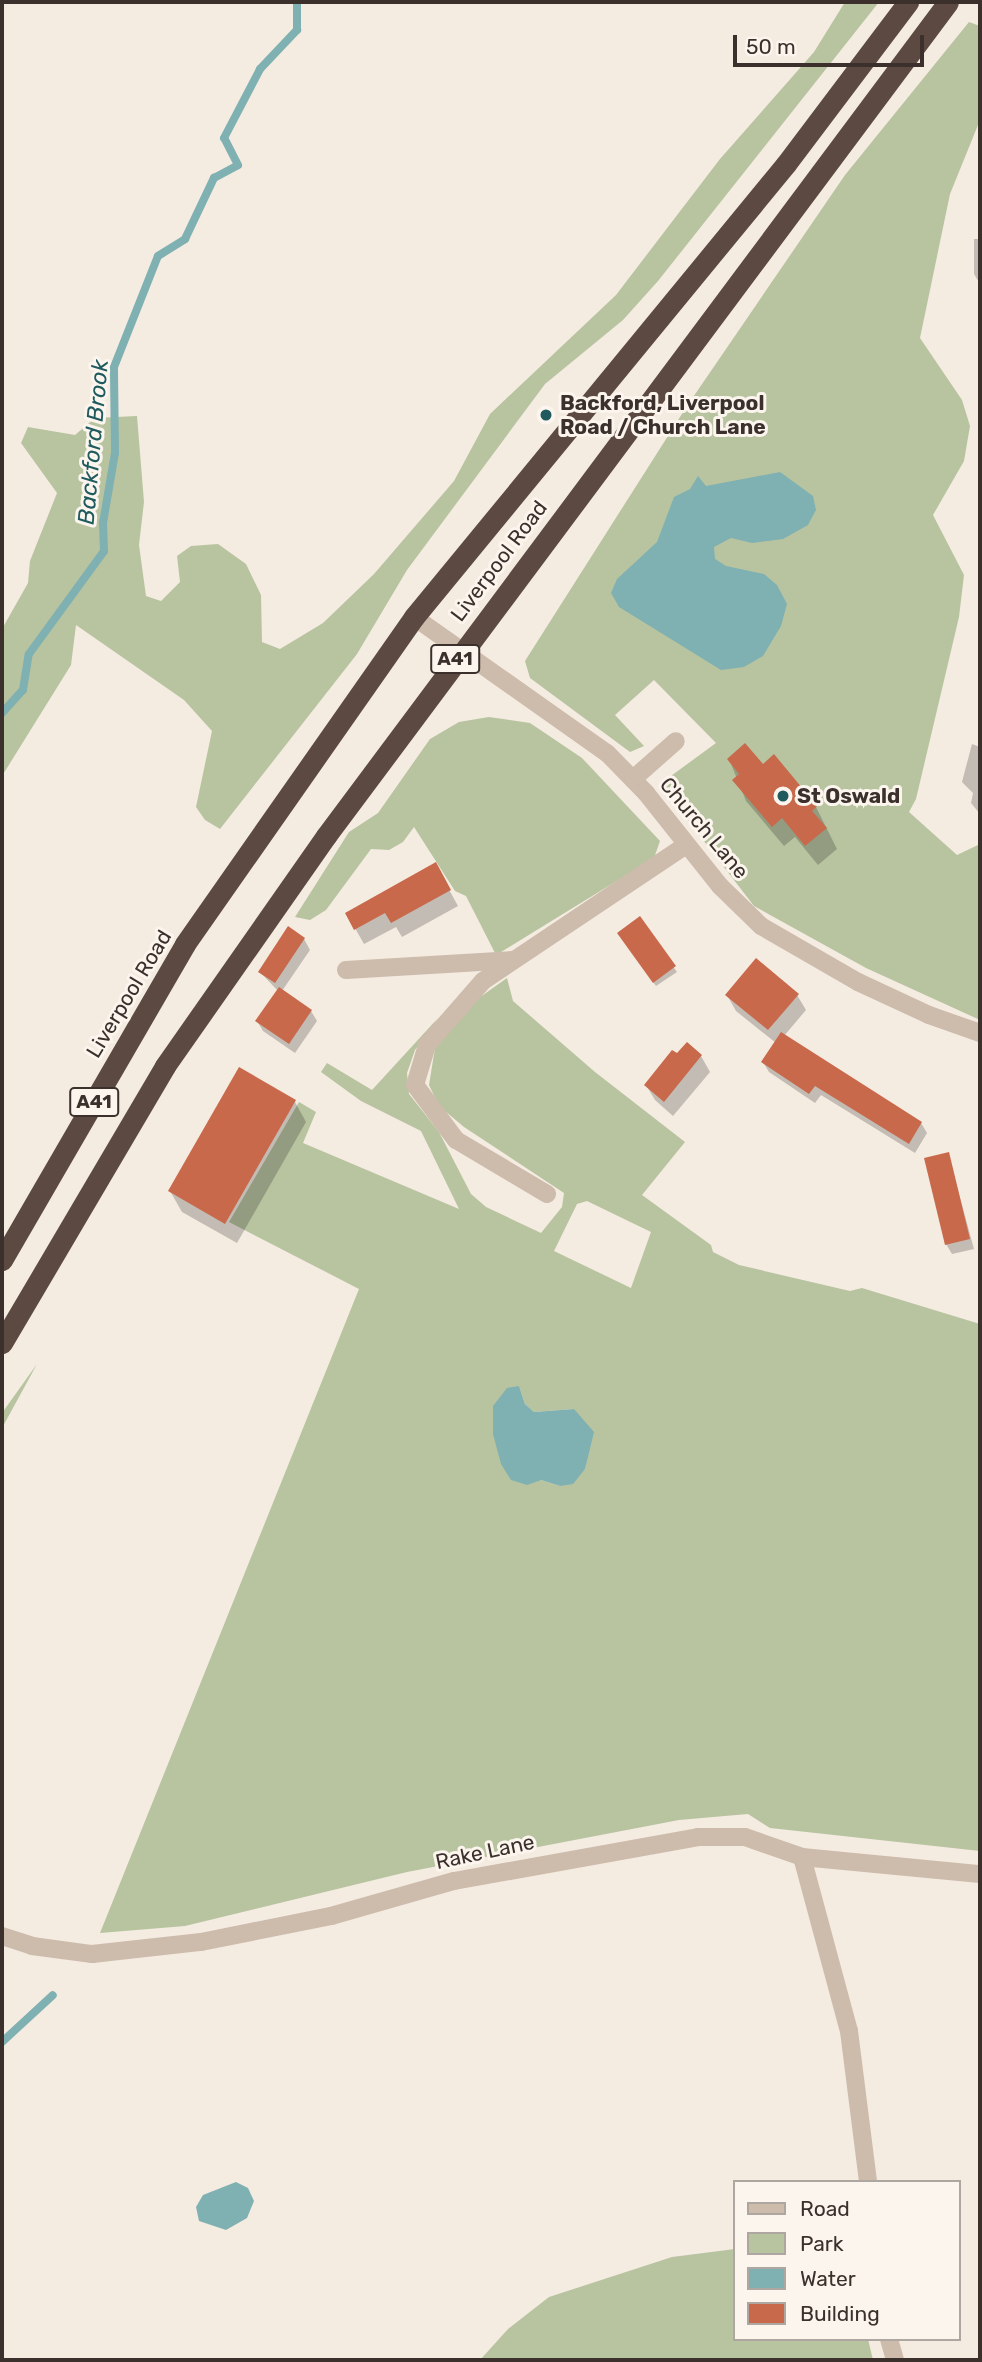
<!DOCTYPE html>
<html>
<head>
<meta charset="utf-8">
<style>
	body { margin:0 }
	#map { position:relative; width:982px; height:2362px; overflow:hidden; background:#f4ebe1; font-family:Rubik,sans-serif }
	div>[style] { position:absolute }
	.green>* { inset:0; background:#b8c4a0 }
	.water>* { inset:0; background:#7fb0b2 }
	.shadow>* { inset:0; background:#0003 }
	.stream>* { height:8px; margin:-4px; padding:0 4px; transform-origin:4px; border-radius:4px; background:#7fb0b2 }
	.building>* { inset:0; background:#c8694b }
	.minor>* { height:18px; margin:-9px; padding:0 9px; transform-origin:9px; border-radius:9px; background:#cdbbac }
	.highway>* { height:21px; margin:-10.5px; padding:0 10.5px; transform-origin:10.5px; border-radius:10.5px; background:#5c4a42 }
	.dots>* { width:19px; height:19px; translate:-50% -50%; box-sizing:border-box; border:4px solid #fbf5ee; border-radius:50% }
	span { translate:-50% -50%; white-space:nowrap; text-align:center; line-height:1.15; -webkit-text-stroke:6px #fbf5ee; paint-order:stroke }
	.shield-label span { padding:2px 5px; background:#fbf5ee; border:2px solid; border-radius:5px; -webkit-text-stroke-width:0 }
	.shield-label { font-size:19px; color:#3b302b; font-weight:700 }
	.poi-label { font-size:21px; color:#3b302b; font-weight:700 }
	.left { translate:0 -50%; text-align:left }
	.street-label { font-size:21px; color:#3b302b }
	.water-label { font-size:23px; color:#1f5a5e; font-style:italic }
	.frame { position:absolute; inset:0; border:4px solid #3b302b; pointer-events:none }
	.legend { position:absolute; left:733px; top:2180px; width:228px; height:161px; box-sizing:border-box; background:#fbf5ee; border:2px solid #aea6a0; margin:0; padding:9px 12px; list-style:none; font-size:21px; color:#3b302b }
	.legend li { display:flex; align-items:center; gap:14px; height:35px }
	.legend b { width:35px; border:2px solid #aea6a0 }
	.scale { position:absolute; left:733px; top:35px; width:191px; height:32px; box-sizing:border-box; border:4px solid #3b302b; border-top:0; padding-left:9px; font-size:21px; line-height:24px; white-space:nowrap; color:#3b302b; -webkit-text-stroke:5px #fbf5ee; paint-order:stroke }
</style>
</head>
<body>
<div id="map">
	<div class="green">
		<div style="clip-path:polygon(845px 2px,879px 2px,658px 281px,623px 320px,545px 384px,407px 570px,357px 654px,220px 829px,205px 820px,196px 807px,212px 731px,184px 700px,76px 625px,71px 665px,2px 776px,2px 629px,28px 583px,30px 561px,57px 493px,21px 443px,28px 427px,75px 435px,95px 418px,137px 416px,144px 502px,139px 545px,146px 596px,161px 601px,180px 582px,177px 556px,191px 546px,218px 544px,246px 564px,261px 595px,262px 642px,280px 649px,323px 623px,374px 574px,454px 481px,490px 414px,616px 295px,720px 159px,814px 52px)"></div>
		<div style="clip-path:polygon(969px 22px,980px 26px,980px 120px,950px 194px,920px 338px,962px 400px,970px 426px,964px 461px,933px 515px,964px 575px,959px 617px,916px 799px,909px 812px,957px 855px,980px 844px,980px 1020px,866px 968px,754px 906px,660px 784px,716px 743px,654px 680px,615px 715px,644px 746px,630px 752px,530px 678px,525px 661px,687px 406px,845px 175px)"></div>
		<div style="clip-path:polygon(489px 717px,530px 723px,582px 758px,660px 841px,654px 858px,496px 955px,466px 896px,455px 891px,414px 827px,403px 842px,389px 850px,371px 849px,326px 910px,310px 920px,295px 917px,349px 832px,378px 813px,430px 739px,459px 722px)"></div>
		<div style="clip-path:polygon(evenodd,507px 978px,513px 1001px,595px 1072px,685px 1142px,642px 1195px,711px 1245px,713px 1252px,739px 1265px,850px 1291px,862px 1288px,980px 1324px,980px 1851px,770px 1828px,748px 1814px,679px 1820px,407px 1872px,185px 1926px,100px 1933px,359px 1289px,229px 1222px,299px 1102px,316px 1112px,303px 1143px,459px 1209px,421px 1131px,361px 1101px,321px 1072px,327px 1063px,372px 1090px,438px 1018px,415px 1050px,407px 1073px,409px 1094px,439px 1132px,471px 1194px,486px 1207px,541px 1233px,562px 1207px,564px 1193px,464px 1127px,439px 1106px,429px 1085px,436px 1042px,476px 1000px,507px 978px,587px 1201px,651px 1232px,631px 1288px,554px 1251px,577px 1204px,587px 1201px,507px 978px,519px 1386px,525px 1404px,534px 1412px,574px 1409px,588px 1445px,585px 1469px,560px 1486px,541px 1480px,519px 1386px)"></div>
		<div style="clip-path:polygon(37px 1364px,2px 1428px,2px 1413px)"></div>
		<div style="clip-path:polygon(735px 2249px,735px 2339px,868px 2339px,873px 2360px,480px 2360px,508px 2329px,549px 2297px,672px 2257px)"></div>
	</div>
	<div class="water">
		<div style="clip-path:polygon(780px 472px,813px 496px,816px 510px,808px 525px,783px 539px,752px 543px,731px 538px,714px 547px,715px 559px,726px 566px,764px 574px,777px 585px,787px 604px,781px 626px,763px 656px,744px 667px,721px 670px,619px 607px,611px 593px,617px 579px,657px 542px,674px 497px,690px 489px,698px 476px,706px 486px)"></div>
		<div style="clip-path:polygon(519px 1386px,525px 1404px,534px 1412px,574px 1409px,594px 1432px,585px 1469px,573px 1484px,560px 1486px,541px 1480px,527px 1485px,511px 1480px,501px 1464px,493px 1434px,493px 1406px,507px 1388px)"></div>
		<div style="clip-path:polygon(236px 2182px,248px 2188px,254px 2201px,247px 2218px,226px 2230px,199px 2221px,196px 2207px,203px 2195px)"></div>
	</div>
	<div class="shadow">
		<div style="clip-path:polygon(974px 239px,980px 239px,980px 284px,974px 274px)"></div>
		<div style="clip-path:polygon(972px 744px,980px 747px,980px 814px,971px 803px,973px 793px,962px 782px)"></div>
		<div style="clip-path:polygon(729px 759px,763px 766px,816px 807px,837px 849px,818px 865px,795px 837px,784px 846px,746px 801px)"></div>
		<div style="clip-path:polygon(435px 864px,458px 906px,402px 937px,396px 927px,364px 944px,347px 914px)"></div>
		<div style="clip-path:polygon(639px 919px,677px 972px,656px 986px,622px 938px)"></div>
		<div style="clip-path:polygon(304px 939px,310px 950px,282px 991px,311px 1011px,317px 1021px,295px 1053px,263px 1031px,257px 1021px,278px 991px,260px 972px)"></div>
		<div style="clip-path:polygon(727px 995px,797px 995px,806px 1010px,784px 1036px,921px 1123px,927px 1133px,915px 1153px,821px 1095px,815px 1103px,769px 1072px,763px 1062px,776px 1043px,736px 1011px)"></div>
		<div style="clip-path:polygon(701px 1056px,710px 1072px,673px 1116px,655px 1100px,646px 1085px)"></div>
		<div style="clip-path:polygon(295px 1102px,306px 1122px,237px 1243px,182px 1212px,170px 1191px)"></div>
		<div style="clip-path:polygon(948px 1154px,974px 1249px,952px 1254px,946px 1244px)"></div>
	</div>
	<div class="stream">
		<div style="left:2px;top:713px;width:31px;rotate:-48deg"></div>
		<div style="left:23px;top:690px;width:36px;rotate:-81deg"></div>
		<div style="left:29px;top:654px;width:127px;rotate:-53.9deg"></div>
		<div style="left:104px;top:551px;width:28px;rotate:-92deg"></div>
		<div style="left:103px;top:523px;width:71px;rotate:-80.3deg"></div>
		<div style="left:115px;top:453px;width:86px;rotate:-90.7deg"></div>
		<div style="left:114px;top:367px;width:119px;rotate:-68.4deg"></div>
		<div style="left:158px;top:256px;width:32px;rotate:-32deg"></div>
		<div style="left:185px;top:239px;width:68px;rotate:-64.6deg"></div>
		<div style="left:214px;top:178px;width:27px;rotate:-28deg"></div>
		<div style="left:238px;top:165px;width:30px;rotate:-117deg"></div>
		<div style="left:224px;top:138px;width:78px;rotate:-62.4deg"></div>
		<div style="left:260px;top:69px;width:54px;rotate:-46.5deg"></div>
		<div style="left:297px;top:30px;width:28px;rotate:-90deg"></div>
		<div style="left:2px;top:2042px;width:69px;rotate:-42.7deg"></div>
	</div>
	<div class="building">
		<div style="clip-path:polygon(745px 743px,763px 764px,774px 754px,817px 806px,812px 811px,827px 828px,805px 846px,782px 818px,772px 827px,732px 780px,739px 774px,727px 759px)"></div>
		<div style="clip-path:polygon(436px 862px,451px 890px,391px 923px,385px 913px,354px 930px,345px 913px)"></div>
		<div style="clip-path:polygon(640px 916px,676px 966px,653px 983px,617px 933px)"></div>
		<div style="clip-path:polygon(288px 926px,305px 938px,275px 983px,258px 972px)"></div>
		<div style="clip-path:polygon(756px 958px,799px 994px,768px 1030px,725px 995px)"></div>
		<div style="clip-path:polygon(279px 987px,312px 1010px,289px 1044px,255px 1021px)"></div>
		<div style="clip-path:polygon(781px 1032px,922px 1122px,909px 1144px,815px 1086px,809px 1094px,761px 1062px)"></div>
		<div style="clip-path:polygon(687px 1042px,702px 1055px,664px 1102px,644px 1085px,672px 1050px,677px 1053px)"></div>
		<div style="clip-path:polygon(239px 1067px,296px 1100px,225px 1224px,168px 1191px)"></div>
		<div style="clip-path:polygon(949px 1152px,970px 1239px,945px 1245px,924px 1158px)"></div>
	</div>
	<div class="minor">
		<div style="left:414px;top:617px;width:236px;rotate:35.2deg"></div>
		<div style="left:607px;top:753px;width:56px;rotate:45.7deg"></div>
		<div style="left:646px;top:793px;width:119px;rotate:51.5deg"></div>
		<div style="left:720px;top:886px;width:57px;rotate:44.3deg"></div>
		<div style="left:761px;top:926px;width:112px;rotate:30deg"></div>
		<div style="left:858px;top:982px;width:78px;rotate:24.9deg"></div>
		<div style="left:929px;top:1015px;width:54px;rotate:19.4deg"></div>
		<div style="left:633px;top:779px;width:57px;rotate:-41.5deg"></div>
		<div style="left:346px;top:970px;width:167px;rotate:-3.4deg"></div>
		<div style="left:547px;top:1194px;width:106px;rotate:-149.3deg"></div>
		<div style="left:456px;top:1140px;width:69px;rotate:-126.7deg"></div>
		<div style="left:415px;top:1085px;width:42px;rotate:-73.3deg"></div>
		<div style="left:427px;top:1045px;width:85px;rotate:-48.8deg"></div>
		<div style="left:483px;top:981px;width:244px;rotate:-33.8deg"></div>
		<div style="left:802px;top:1857px;width:180px;rotate:74.9deg"></div>
		<div style="left:849px;top:2031px;width:152px;rotate:82.8deg"></div>
		<div style="left:2px;top:1936px;width:32px;rotate:18deg"></div>
		<div style="left:32px;top:1946px;width:61px;rotate:7.6deg"></div>
		<div style="left:92px;top:1954px;width:110px;rotate:-6.3deg"></div>
		<div style="left:201px;top:1942px;width:133px;rotate:-11.3deg"></div>
		<div style="left:331px;top:1916px;width:128px;rotate:-15.9deg"></div>
		<div style="left:454px;top:1881px;width:248px;rotate:-10.2deg"></div>
		<div style="left:698px;top:1837px;width:47px"></div>
		<div style="left:745px;top:1837px;width:60px;rotate:19.3deg"></div>
		<div style="left:802px;top:1857px;width:179px;rotate:5.5deg"></div>
		<div style="left:889px;top:2339px;width:22px;rotate:74deg"></div>
	</div>
	<div class="highway">
		<div style="left:2px;top:1260px;width:365px;rotate:-59.9deg"></div>
		<div style="left:185px;top:944px;width:399px;rotate:-55deg"></div>
		<div style="left:414px;top:617px;width:586px;rotate:-50.61deg"></div>
		<div style="left:786px;top:164px;width:203px;rotate:-53deg"></div>
		<div style="left:2px;top:1343px;width:321px;rotate:-59.5deg"></div>
		<div style="left:165px;top:1066px;width:281px;rotate:-55deg"></div>
		<div style="left:326px;top:836px;width:1040px;rotate:-53.28deg"></div>
	</div>
	<div class="dots">
		<div style="left:546px;top:415px;background:#1f5a5e"></div>
		<div style="left:783px;top:796px;background:#1f5a5e"></div>
	</div>
	<div class="shield-label">
		<span style="left:455px;top:659px">A41</span>
		<span style="left:94px;top:1102px">A41</span>
	</div>
	<div class="poi-label">
		<span class="left" style="left:560px;top:415px">Backford, Liverpool<br>Road / Church Lane</span>
		<span class="left" style="left:797px;top:796px">St Oswald</span>
	</div>
	<div class="street-label">
		<span style="left:499px;top:561px;rotate:-53deg">Liverpool Road</span>
		<span style="left:704px;top:828px;rotate:50deg">Church Lane</span>
		<span style="left:129px;top:994px;rotate:-59deg">Liverpool Road</span>
		<span style="left:485px;top:1852px;rotate:-12deg">Rake Lane</span>
	</div>
	<div class="water-label">
		<span style="left:93px;top:442px;rotate:-85deg">Backford Brook</span>
	</div>
	<div class="frame"></div>
	<ul class="legend">
	<li><b style="height:9px;background:#cdbbac"></b>Road</li>
	<li><b style="height:19px;background:#b8c4a0"></b>Park</li>
	<li><b style="height:19px;background:#7fb0b2"></b>Water</li>
	<li><b style="height:19px;background:#c8694b"></b>Building</li>
	</ul>
	<div class="scale">50 m</div>
</div>
</body>
</html>
